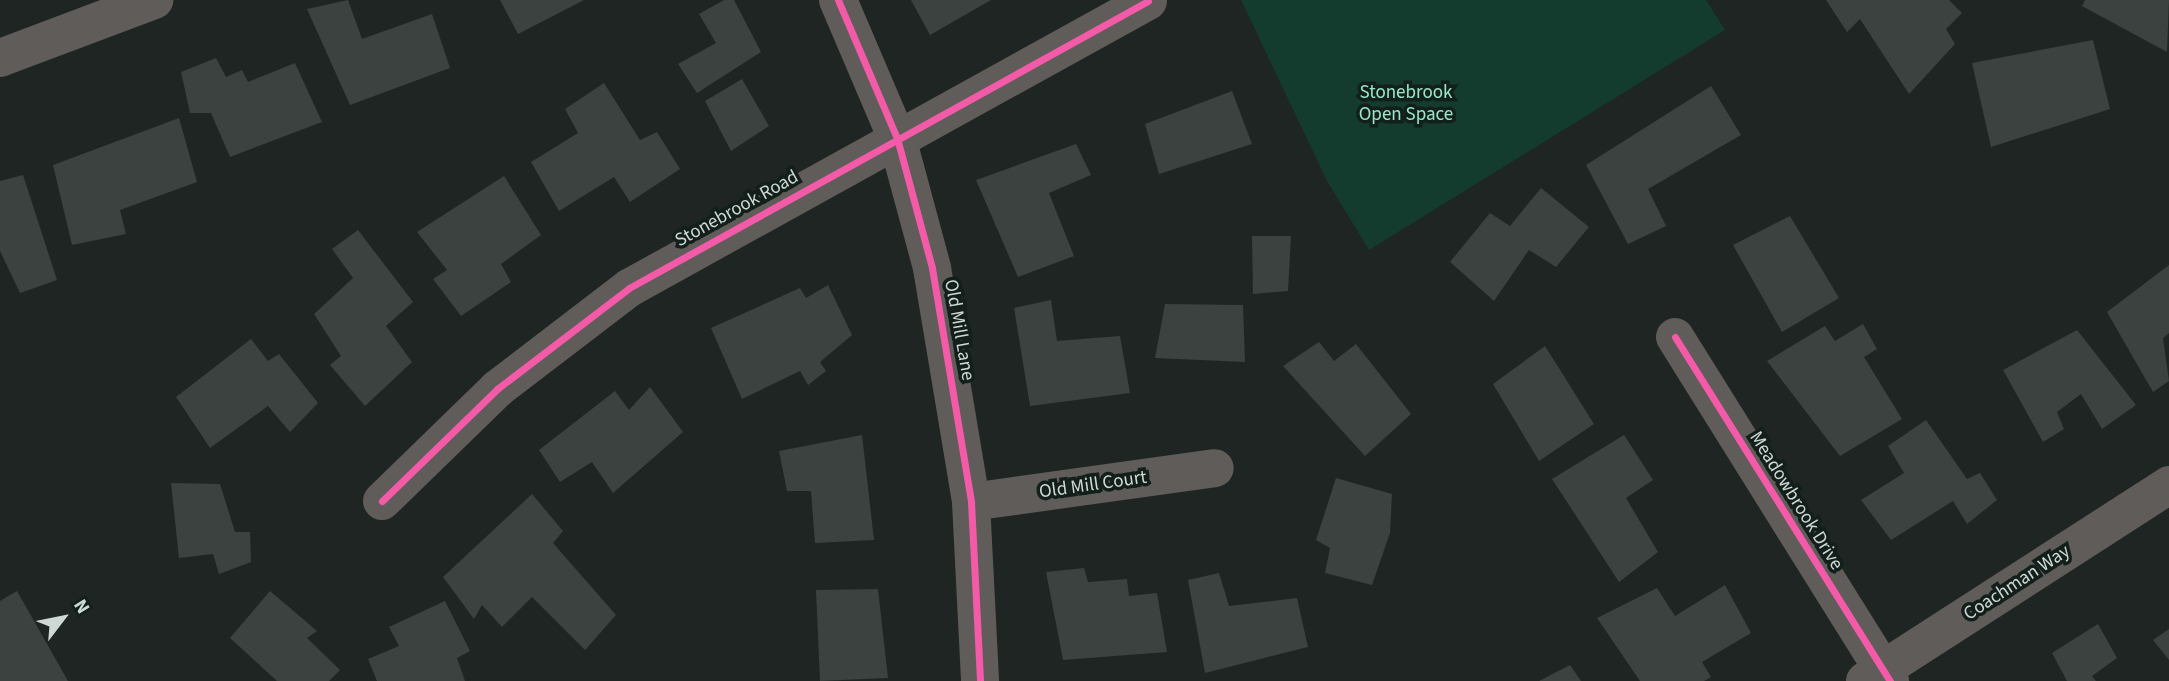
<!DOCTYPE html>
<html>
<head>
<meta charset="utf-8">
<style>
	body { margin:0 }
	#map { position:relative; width:2169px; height:681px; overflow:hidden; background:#1f2522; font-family:"Source Sans 3",sans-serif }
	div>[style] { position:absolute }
	.green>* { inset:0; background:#133c2f }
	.building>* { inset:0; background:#3c423f }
	.minor>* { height:38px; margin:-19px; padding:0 19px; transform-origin:19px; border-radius:19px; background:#605c59 }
	.cycleway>* { height:7px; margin:-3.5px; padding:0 3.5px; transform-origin:3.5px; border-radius:3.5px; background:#f35aa7 }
	span { translate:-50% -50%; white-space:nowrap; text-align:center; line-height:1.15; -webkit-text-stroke:7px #121f1a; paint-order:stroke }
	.park-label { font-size:19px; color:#99e7c9 }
	.street-label { font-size:19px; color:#cfd8d4 }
	.north { position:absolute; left:28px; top:583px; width:70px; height:70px; -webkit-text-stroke:5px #121f1a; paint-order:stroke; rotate:58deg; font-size:19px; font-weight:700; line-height:28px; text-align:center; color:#cfd8d4 }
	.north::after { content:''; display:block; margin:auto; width:24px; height:32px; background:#cfd8d4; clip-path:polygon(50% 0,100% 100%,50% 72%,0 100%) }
</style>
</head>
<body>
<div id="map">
	<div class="green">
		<div style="clip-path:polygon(1241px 0,1706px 0,1725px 30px,1369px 250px,1327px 181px)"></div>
	</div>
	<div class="building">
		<div style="clip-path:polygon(348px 0,362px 39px,432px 14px,450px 68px,350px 105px,307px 9px)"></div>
		<div style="clip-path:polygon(500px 0,584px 0,518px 34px)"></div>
		<div style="clip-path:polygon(724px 0,734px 0,761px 52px,697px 93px,678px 64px,716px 43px,699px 14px)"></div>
		<div style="clip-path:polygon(911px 0,991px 0,930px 35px)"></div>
		<div style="clip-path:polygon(1826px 0,1949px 0,1962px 13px,1946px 29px,1955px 44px,1909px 94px,1860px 19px,1847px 32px)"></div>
		<div style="clip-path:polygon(2085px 0,2169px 0,2167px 52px,2082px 6px)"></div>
		<div style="clip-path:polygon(2093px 40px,2110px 109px,1991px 147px,1972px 63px)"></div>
		<div style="clip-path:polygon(216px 58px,226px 77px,242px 70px,248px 82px,295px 63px,322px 122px,230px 157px,211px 113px,190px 113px,181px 72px)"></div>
		<div style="clip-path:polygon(742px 79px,769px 126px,731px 151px,705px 101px)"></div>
		<div style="clip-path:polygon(604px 83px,640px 140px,657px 132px,680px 169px,630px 202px,614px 177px,559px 211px,531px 162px,578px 133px,565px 109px)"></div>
		<div style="clip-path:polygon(1711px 86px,1741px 135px,1648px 189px,1666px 226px,1628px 244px,1586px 165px)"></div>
		<div style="clip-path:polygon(1232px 91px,1252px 144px,1159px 174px,1145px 124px)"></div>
		<div style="clip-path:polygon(179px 118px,197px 182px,120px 210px,126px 234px,72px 245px,53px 165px)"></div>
		<div style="clip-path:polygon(1076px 144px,1091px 175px,1049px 193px,1074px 256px,1018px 277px,976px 180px)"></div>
		<div style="clip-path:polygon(23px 175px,57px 280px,20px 293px,0 251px,0 181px)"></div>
		<div style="clip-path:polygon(504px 176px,541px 235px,501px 264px,511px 282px,461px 316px,433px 279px,447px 270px,417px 232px)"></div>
		<div style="clip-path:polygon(1541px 188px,1589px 227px,1556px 267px,1529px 250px,1494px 301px,1450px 262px,1490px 213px,1510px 226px)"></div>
		<div style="clip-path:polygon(1790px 216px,1839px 298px,1782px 332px,1733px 245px)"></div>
		<div style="clip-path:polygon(358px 230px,413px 302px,386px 326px,412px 362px,365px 406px,330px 365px,341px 356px,314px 314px,353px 278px,332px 249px)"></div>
		<div style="clip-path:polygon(1252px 236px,1291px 236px,1288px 291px,1253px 294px)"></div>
		<div style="clip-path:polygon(2169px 265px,2169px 333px,2163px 338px,2169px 381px,2153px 392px,2107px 312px)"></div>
		<div style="clip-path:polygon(828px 285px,852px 335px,820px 362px,826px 371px,808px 385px,800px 371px,742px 399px,711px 328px,800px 288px,806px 298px)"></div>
		<div style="clip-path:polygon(1051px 300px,1057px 341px,1120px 336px,1130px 393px,1030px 406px,1014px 308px)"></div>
		<div style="clip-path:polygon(1165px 304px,1243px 305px,1245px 362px,1155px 358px)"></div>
		<div style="clip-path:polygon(1863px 324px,1877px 349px,1864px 357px,1902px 419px,1840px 456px,1767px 361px,1825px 326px,1835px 341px)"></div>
		<div style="clip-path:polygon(2077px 330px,2136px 405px,2102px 429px,2081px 394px,2057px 412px,2064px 429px,2043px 442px,2003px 370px)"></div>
		<div style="clip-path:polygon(251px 339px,268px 361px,279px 354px,318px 403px,290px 432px,268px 406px,210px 448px,176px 397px)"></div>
		<div style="clip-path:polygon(1319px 342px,1334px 361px,1356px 344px,1411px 414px,1365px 456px,1283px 366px)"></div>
		<div style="clip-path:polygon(1545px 346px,1594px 424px,1539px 461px,1493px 384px)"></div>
		<div style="clip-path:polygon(650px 387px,683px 432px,613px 493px,592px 462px,560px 482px,539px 450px,615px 391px,629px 410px)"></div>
		<div style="clip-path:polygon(1926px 420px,1967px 479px,1980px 473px,1997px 500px,1967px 524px,1953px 501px,1891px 540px,1861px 500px,1904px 473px,1888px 446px)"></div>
		<div style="clip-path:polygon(862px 435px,874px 540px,815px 543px,811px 491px,787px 491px,779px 451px)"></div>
		<div style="clip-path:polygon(1624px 435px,1653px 480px,1626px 498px,1658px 552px,1619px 582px,1552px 479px)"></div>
		<div style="clip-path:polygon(1336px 478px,1392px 494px,1390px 533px,1372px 585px,1325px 573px,1330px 548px,1316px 540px)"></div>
		<div style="clip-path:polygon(171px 483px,220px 484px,235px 532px,250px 532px,251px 562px,219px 574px,213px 554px,179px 558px)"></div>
		<div style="clip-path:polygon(532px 494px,563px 531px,553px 543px,616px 615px,585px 650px,532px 597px,502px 627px,482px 605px,474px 619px,443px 577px)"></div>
		<div style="clip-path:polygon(1084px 568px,1088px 582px,1127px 579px,1129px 596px,1157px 593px,1167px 652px,1063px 660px,1046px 572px)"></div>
		<div style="clip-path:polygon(1219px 573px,1229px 606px,1297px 598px,1308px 647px,1205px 673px,1188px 580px)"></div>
		<div style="clip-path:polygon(1725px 585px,1751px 633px,1702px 662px,1711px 677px,1704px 681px,1640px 681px,1597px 618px,1657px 588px,1675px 616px)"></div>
		<div style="clip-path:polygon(878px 589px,888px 678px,820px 681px,816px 590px)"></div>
		<div style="clip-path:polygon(17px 591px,68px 681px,0 681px,0 601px)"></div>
		<div style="clip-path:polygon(270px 591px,317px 631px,307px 638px,340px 670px,329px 681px,277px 681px,230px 638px)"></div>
		<div style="clip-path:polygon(445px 601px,470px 651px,457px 658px,465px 681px,377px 681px,368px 659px,399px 646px,389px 627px)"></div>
		<div style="clip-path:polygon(2098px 624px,2117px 658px,2092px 676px,2096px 681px,2067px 681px,2052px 653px)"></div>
		<div style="clip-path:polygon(2169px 629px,2169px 660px,2153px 640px)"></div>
		<div style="clip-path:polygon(1570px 665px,1581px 681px,1539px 681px)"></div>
	</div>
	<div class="minor">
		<div style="left:838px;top:0;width:150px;rotate:66.9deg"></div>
		<div style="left:897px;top:138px;width:135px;rotate:74.9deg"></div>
		<div style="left:932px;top:268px;width:237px;rotate:80.5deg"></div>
		<div style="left:971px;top:502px;width:179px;rotate:87.1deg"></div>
		<div style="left:0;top:58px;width:165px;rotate:-20.6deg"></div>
		<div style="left:1675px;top:337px;width:406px;rotate:58deg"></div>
		<div style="left:382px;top:501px;width:161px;rotate:-44.2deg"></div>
		<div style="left:497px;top:389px;width:166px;rotate:-37.4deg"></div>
		<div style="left:629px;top:288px;width:593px;rotate:-28.94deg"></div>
		<div style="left:971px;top:502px;width:246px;rotate:-7.9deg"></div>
		<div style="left:1865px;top:681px;width:362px;rotate:-32.8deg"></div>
	</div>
	<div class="cycleway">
		<div style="left:838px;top:0;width:150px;rotate:66.9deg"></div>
		<div style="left:897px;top:138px;width:135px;rotate:74.9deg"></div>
		<div style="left:932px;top:268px;width:237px;rotate:80.5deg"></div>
		<div style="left:971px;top:502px;width:179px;rotate:87.1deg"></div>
		<div style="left:1675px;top:337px;width:406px;rotate:58deg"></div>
		<div style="left:382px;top:501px;width:161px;rotate:-44.2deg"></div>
		<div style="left:497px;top:389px;width:166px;rotate:-37.4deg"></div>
		<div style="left:629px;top:288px;width:593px;rotate:-28.94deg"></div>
	</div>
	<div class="park-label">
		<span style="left:1406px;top:104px">Stonebrook<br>Open Space</span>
	</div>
	<div class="street-label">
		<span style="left:737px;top:209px;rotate:-29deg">Stonebrook Road</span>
		<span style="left:959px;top:330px;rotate:80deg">Old Mill Lane</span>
		<span style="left:1093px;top:485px;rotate:-8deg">Old Mill Court</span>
		<span style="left:1796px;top:501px;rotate:58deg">Meadowbrook Drive</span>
		<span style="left:2017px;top:583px;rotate:-33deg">Coachman Way</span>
	</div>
	<div class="north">N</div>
</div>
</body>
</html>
